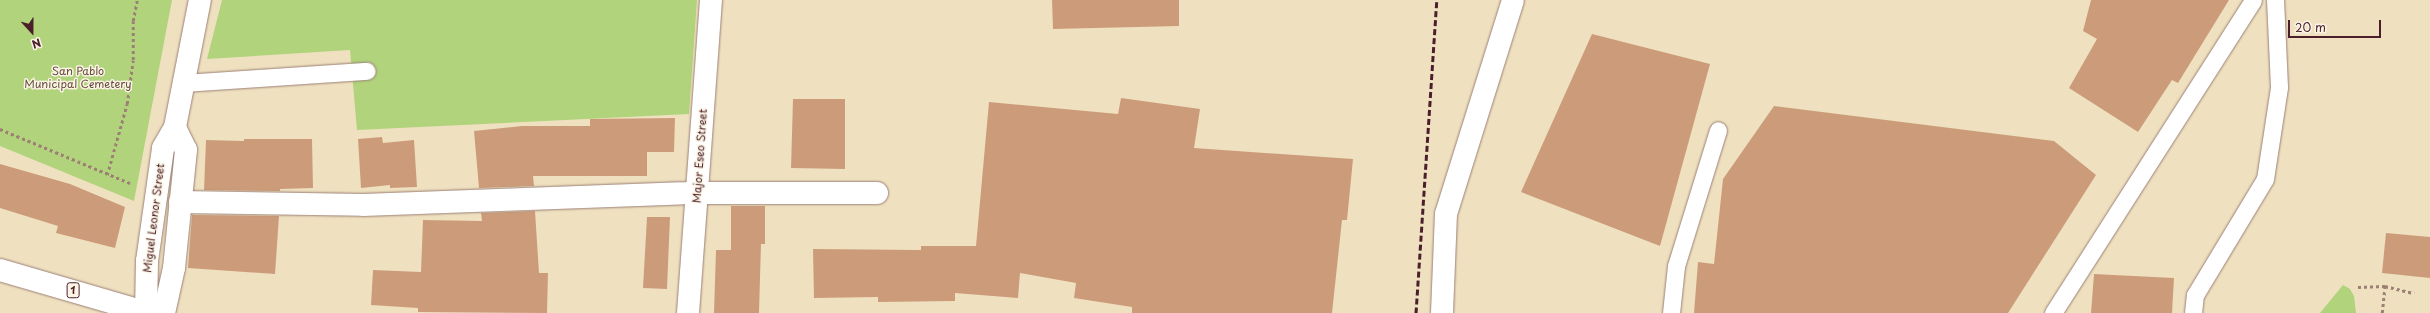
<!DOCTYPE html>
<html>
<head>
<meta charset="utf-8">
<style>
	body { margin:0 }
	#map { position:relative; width:2430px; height:313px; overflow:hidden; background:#efe1c0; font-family:"Playpen Sans",sans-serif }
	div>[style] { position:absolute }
	.green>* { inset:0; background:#b0d37b }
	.building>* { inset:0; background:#cc9c7a }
	.path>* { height:2.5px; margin-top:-1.25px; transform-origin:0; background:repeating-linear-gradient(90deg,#9c8076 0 3px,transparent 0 6px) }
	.roads { filter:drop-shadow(0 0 1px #9c8076) drop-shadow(0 0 1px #9c8076) }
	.service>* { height:17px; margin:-8.5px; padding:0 8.5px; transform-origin:8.5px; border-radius:8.5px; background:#fff }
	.minor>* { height:22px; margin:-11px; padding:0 11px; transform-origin:11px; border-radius:11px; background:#fff }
	.tertiary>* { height:22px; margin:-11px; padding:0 11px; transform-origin:11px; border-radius:11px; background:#fff }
	.primary>* { height:22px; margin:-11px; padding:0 11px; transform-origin:11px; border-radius:11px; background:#fff }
	.rail>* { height:3px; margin-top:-1.5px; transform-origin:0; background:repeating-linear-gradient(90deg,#4a1f2b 0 6px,transparent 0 9px) }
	span { translate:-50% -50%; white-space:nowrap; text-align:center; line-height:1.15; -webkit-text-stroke:3px #fcf5e5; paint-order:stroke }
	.shield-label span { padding:1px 3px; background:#fcf5e5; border:1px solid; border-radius:3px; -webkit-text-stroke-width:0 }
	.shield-label { font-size:10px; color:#4a1f2b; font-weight:700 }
	.park-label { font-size:11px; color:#644c3f }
	.street-label { font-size:11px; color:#4a1f2b }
	.north { position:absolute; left:12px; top:12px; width:40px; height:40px; -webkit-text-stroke:3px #fcf5e5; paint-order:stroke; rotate:159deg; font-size:11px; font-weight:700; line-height:16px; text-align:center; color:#4a1f2b }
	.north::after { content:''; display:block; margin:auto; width:14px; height:18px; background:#4a1f2b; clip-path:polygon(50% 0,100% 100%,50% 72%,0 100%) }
	.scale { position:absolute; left:2288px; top:20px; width:93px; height:18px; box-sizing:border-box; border:2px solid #4a1f2b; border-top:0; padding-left:5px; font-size:12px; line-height:14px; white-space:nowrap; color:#4a1f2b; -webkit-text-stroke:3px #fcf5e5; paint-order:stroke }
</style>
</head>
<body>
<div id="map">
	<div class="green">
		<div style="clip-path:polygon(0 0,172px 0,134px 201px,0 146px)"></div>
		<div style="clip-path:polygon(222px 0,697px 0,689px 114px,357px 130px,350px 50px,207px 59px)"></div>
		<div style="clip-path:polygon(2343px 285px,2350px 289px,2354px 296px,2356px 313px,2320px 313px)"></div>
	</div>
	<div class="building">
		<div style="clip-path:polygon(1052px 0,1179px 0,1179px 26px,1053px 29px)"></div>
		<div style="clip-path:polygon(2091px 0,2229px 0,2178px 83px,2172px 80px,2138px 132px,2069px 88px,2097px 39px,2083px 31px)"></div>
		<div style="clip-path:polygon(1592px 34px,1710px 64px,1660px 246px,1521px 192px)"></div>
		<div style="clip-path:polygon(1121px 98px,1200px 109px,1194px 148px,1353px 159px,1347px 220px,1342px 220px,1332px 313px,1132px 313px,1132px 307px,1074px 298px,1076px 283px,1020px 273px,1018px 298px,955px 293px,955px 301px,878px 302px,878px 297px,814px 298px,813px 249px,921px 250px,921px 246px,976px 246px,989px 102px,1118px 114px)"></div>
		<div style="clip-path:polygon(793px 99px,845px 99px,845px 169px,791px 168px)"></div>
		<div style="clip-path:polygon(1774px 106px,2054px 141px,2096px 175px,2008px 313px,1694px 313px,1698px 262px,1714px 264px,1723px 179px)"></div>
		<div style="clip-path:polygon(675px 118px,674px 152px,647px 152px,647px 176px,533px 176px,534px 186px,479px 188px,474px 131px,522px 126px,590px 126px,590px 119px)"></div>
		<div style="clip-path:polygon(382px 137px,383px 143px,414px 140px,417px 187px,390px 188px,390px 185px,361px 188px,358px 139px)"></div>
		<div style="clip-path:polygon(244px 139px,312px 139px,313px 188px,280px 189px,280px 191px,204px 190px,206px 140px,244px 141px)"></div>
		<div style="clip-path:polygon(0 164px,70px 184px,125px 207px,115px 248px,56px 233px,58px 226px,0 208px)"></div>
		<div style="clip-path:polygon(731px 206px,765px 206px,765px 244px,761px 244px,759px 313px,714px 313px,716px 250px,731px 250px)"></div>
		<div style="clip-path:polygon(535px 211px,539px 273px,548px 273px,547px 313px,418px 312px,418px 308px,371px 305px,373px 270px,421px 272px,423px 220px,482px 221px,481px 213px)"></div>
		<div style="clip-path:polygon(192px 215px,279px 216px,275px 274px,188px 268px)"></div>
		<div style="clip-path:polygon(647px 217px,670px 217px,667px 289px,643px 288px)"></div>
		<div style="clip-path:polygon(2386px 233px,2430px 237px,2430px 278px,2382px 273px)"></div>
		<div style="clip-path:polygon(2094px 274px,2174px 278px,2172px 313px,2091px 313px)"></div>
	</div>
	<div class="path">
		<div style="left:0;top:129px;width:141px;rotate:22.6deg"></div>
		<div style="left:107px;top:175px;width:74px;rotate:-74.3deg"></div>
		<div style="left:127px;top:104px;width:44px;rotate:-82.2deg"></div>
		<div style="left:133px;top:60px;width:39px;rotate:-90deg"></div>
		<div style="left:133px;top:21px;width:21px;rotate:-79deg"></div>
		<div style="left:2358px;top:287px;width:27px;rotate:-2deg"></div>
		<div style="left:2385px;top:286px;width:30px;rotate:14deg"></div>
		<div style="left:2382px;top:313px;width:27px;rotate:-84deg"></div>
	</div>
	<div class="roads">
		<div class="service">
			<div style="left:184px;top:83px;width:183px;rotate:-3.8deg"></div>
			<div style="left:1671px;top:313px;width:47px;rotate:-83.9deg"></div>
			<div style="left:1676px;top:266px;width:142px;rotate:-72.8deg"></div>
			<div style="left:2053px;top:313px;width:371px;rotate:-57.4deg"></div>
			<div style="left:2193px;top:313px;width:18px;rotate:-84deg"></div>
			<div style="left:2195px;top:295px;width:135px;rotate:-58.9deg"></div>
			<div style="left:2265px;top:179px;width:93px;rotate:-81.3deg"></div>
			<div style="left:2279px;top:87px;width:87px;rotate:-92.6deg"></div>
		</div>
		<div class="minor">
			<div style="left:180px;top:202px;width:183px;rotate:0.9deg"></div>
			<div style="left:363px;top:205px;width:334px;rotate:-2.1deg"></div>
			<div style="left:697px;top:193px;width:180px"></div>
			<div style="left:688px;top:313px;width:314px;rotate:-85.8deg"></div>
			<div style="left:1442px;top:313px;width:99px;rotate:-87.7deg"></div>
			<div style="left:1446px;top:214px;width:224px;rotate:-72.6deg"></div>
		</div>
		<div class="tertiary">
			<div style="left:146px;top:313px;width:52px;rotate:-88.9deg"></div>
			<div style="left:147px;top:261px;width:114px;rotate:-81.9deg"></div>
			<div style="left:163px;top:148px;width:24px;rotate:-60deg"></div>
			<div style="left:175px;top:127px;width:129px;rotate:-78.9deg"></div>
			<div style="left:164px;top:313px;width:46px;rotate:-77.5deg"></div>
			<div style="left:174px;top:268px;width:119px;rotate:-84.2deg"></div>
			<div style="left:186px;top:150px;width:25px;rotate:-116deg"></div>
		</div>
		<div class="primary">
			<div style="left:0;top:270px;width:154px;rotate:16.2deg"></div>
		</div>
	</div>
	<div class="rail">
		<div style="left:1416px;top:313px;width:314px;rotate:-86.2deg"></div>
	</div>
	<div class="shield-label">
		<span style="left:73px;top:290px">1</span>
	</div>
	<div class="park-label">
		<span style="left:78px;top:78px">San Pablo<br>Municipal Cemetery</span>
	</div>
	<div class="street-label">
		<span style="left:700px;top:156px;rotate:-86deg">Major Eseo Street</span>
		<span style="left:154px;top:218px;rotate:-83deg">Miguel Leonor Street</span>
	</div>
	<div class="north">N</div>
	<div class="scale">20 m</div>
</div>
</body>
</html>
